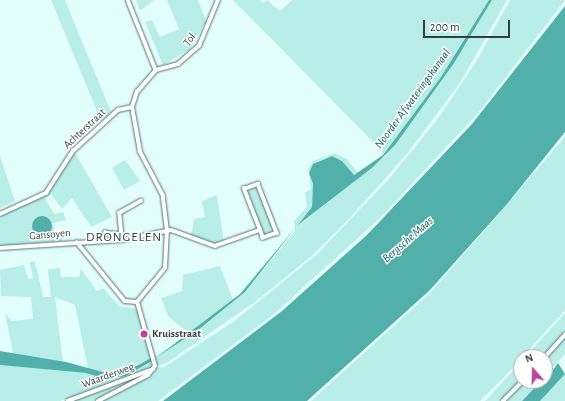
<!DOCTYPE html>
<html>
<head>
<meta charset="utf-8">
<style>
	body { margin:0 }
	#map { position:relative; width:565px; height:401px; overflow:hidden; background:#e3fffc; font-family:"Alegreya Sans",sans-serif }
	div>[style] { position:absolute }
	.green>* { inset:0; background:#b8ede8 }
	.water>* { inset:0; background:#51b0a9 }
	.round { border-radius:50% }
	.roads { filter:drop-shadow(0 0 1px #557471) drop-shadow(0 0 1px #557471) }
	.minor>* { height:3.5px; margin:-1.75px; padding:0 1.75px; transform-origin:1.75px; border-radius:1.75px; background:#fff }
	.dots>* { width:11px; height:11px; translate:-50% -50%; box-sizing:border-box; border:2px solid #fff; border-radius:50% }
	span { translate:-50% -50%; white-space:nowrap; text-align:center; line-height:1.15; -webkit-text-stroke:3px #fff; paint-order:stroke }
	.street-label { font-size:11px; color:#313f3d }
	.poi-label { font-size:11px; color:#313f3d; font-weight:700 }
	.left { translate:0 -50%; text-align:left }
	.water-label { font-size:12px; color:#085c58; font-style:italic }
	.quarter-label { font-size:13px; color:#313f3d; letter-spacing:1px }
	.north { position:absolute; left:513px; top:349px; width:40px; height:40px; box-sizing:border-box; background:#fff; border:1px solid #adb2b1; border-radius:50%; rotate:340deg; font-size:11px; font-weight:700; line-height:16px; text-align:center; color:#313f3d }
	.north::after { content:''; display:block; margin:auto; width:14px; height:18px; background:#ba459c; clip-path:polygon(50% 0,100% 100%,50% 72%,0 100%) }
	.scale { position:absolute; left:423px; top:20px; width:87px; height:18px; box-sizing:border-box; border:2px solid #313f3d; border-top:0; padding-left:5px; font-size:12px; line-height:14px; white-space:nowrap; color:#313f3d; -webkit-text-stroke:3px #fff; paint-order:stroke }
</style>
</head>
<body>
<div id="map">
	<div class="green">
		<div style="clip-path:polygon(51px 0,65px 0,111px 112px,101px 121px)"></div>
		<div style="clip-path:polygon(136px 0,154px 0,140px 11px)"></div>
		<div style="clip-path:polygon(167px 0,198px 0,206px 21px,190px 49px,163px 65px,145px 22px,152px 20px,160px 37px,179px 29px)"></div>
		<div style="clip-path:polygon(233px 0,260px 0,262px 3px,267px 0,280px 11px,292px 0,489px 0,441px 77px,384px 153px)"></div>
		<div style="clip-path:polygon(492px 0,507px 0,460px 83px,406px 155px,349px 219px,313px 255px,255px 302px,168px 362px,157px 366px,154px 357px,198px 330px,245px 292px,295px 231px,294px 221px,307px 207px,305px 193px,311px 189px,308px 169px,313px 161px,335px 153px,347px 159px,358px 173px,353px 174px,342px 161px,332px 156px,317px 161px,309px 173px,313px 184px,312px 207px,301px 224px,384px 157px,466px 44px)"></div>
		<div style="clip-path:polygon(510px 0,565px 0,478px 113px,381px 217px,274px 314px,158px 401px,101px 401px,150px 376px,156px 368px,164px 367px,233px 322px,316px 255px,388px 180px,437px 120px,477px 60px)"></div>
		<div style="clip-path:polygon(565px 137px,565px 310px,509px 372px,480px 401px,311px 401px,430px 293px)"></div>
		<div style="clip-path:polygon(75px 153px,112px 217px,91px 227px,72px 198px,62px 209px,51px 194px,45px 198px,54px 214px,63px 212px,66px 220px,53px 223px,55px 234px,62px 232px,62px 241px,0 246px,0 216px,46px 194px)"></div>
		<div style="clip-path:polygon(0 156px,15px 201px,0 208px)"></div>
		<div style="clip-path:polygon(125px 160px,140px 181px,124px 190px,112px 168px)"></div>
		<div style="clip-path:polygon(257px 186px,274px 230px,264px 236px,246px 191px)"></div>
		<div style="clip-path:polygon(217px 195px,224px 242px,213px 245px,191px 236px,194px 219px,205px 217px,202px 201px)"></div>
		<div style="clip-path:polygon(35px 261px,43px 297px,51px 297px,48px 269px,60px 268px,61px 277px,79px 277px,81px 269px,97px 291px,103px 288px,119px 306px,137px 309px,151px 358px,115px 374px,88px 369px,75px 305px,55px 297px,63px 362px,13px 353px,5px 312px,11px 321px,33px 319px,31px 297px,1px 296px,0 270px,24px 265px,28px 279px,33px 279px,30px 262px)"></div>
		<div style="clip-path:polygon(220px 266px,233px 300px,189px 334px,168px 316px,161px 298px,182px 291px,183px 275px)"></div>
		<div style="clip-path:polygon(565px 313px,565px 332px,551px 348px,542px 357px,525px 357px)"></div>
		<div style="clip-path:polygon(565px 337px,565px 354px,545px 376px,545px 359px)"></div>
		<div style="clip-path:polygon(152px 361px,150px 369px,60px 401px,0 401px,0 365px,86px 373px,106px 379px,117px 378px)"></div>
		<div style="clip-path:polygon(521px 362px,521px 380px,501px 401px,485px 401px)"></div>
		<div style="clip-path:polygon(149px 372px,95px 401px,71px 401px,113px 387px)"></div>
		<div style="clip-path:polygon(565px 374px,565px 401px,540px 401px,541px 400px)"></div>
		<div style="clip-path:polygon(524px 381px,541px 381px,522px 401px,505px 401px)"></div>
	</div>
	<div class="water">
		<div style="clip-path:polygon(489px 0,492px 0,454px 63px,395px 145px,373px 167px,298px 225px,312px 207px,313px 184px,309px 173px,313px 164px,332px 156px,342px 161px,354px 175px,383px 155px,441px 77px)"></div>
		<div style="clip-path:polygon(565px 6px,565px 132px,507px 204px,430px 290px,307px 401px,163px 401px,282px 311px,367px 235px,472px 124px)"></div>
		<div class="round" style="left:32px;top:216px;width:20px;height:20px"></div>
		<div style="clip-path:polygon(297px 226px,245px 292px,198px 330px,157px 357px,240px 294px)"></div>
		<div style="clip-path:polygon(0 351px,66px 362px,110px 374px,127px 371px,151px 358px,152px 361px,125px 376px,106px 379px,86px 373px,0 365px)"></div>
		<div style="clip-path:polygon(558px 363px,565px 374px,540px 401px,522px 401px,541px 381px,545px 381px)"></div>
	</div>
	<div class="roads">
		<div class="minor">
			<div style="left:128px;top:0;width:75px;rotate:68.2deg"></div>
			<div style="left:156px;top:70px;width:23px;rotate:-15deg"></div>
			<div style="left:178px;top:64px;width:28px;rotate:-41deg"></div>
			<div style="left:199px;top:46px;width:50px;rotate:-67.6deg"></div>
			<div style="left:258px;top:184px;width:53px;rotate:68.8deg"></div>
			<div style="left:277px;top:233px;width:15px;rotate:160deg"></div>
			<div style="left:263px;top:238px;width:53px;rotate:-111.2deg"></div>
			<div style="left:244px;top:189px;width:15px;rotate:-20deg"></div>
			<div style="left:0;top:214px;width:51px;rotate:-24.5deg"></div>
			<div style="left:46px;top:193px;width:50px;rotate:-57.3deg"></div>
			<div style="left:73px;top:151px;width:61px;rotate:-42.3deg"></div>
			<div style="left:118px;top:110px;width:14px;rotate:-12deg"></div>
			<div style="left:102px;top:240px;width:8px;rotate:-67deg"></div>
			<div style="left:105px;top:233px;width:16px;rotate:4deg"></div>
			<div style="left:122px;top:240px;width:27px;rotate:-96deg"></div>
			<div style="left:119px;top:213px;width:25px;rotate:-29deg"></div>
			<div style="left:77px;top:242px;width:76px;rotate:50.9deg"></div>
			<div style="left:125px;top:301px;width:12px;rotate:5deg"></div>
			<div style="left:0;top:248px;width:122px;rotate:-3.8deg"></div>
			<div style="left:122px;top:240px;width:50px;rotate:-11.5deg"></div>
			<div style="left:171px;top:230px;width:47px;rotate:20deg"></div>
			<div style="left:215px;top:246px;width:48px;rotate:-19.6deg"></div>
			<div style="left:545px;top:357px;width:30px;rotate:-48deg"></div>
			<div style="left:68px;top:401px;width:91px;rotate:-20.6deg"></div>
			<div style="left:98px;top:401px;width:56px;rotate:-27.5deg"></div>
			<div style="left:148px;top:375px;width:11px;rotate:-52deg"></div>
			<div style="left:155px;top:366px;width:66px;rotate:-105.7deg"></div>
			<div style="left:137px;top:302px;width:44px;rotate:-50.5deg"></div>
			<div style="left:165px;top:268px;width:37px;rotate:-87deg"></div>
			<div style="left:167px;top:231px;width:35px;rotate:-97deg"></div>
			<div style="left:163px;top:196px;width:50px;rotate:-117.6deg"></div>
			<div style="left:140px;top:152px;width:46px;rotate:-100.1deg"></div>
			<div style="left:132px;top:107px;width:16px;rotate:-72deg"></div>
			<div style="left:137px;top:92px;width:29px;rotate:-49deg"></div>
			<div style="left:503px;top:401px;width:28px;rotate:-45deg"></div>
		</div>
	</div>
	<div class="dots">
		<div style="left:144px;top:334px;background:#ba459c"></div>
	</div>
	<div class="street-label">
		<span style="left:190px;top:40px;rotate:-52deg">Tol</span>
		<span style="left:85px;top:129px;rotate:-43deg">Achterstraat</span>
		<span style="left:50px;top:235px;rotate:-5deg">Gansoyen</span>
		<span style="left:108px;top:376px;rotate:-20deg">Waarderweg</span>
	</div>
	<div class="poi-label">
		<span class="left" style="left:152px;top:334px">Kruisstraat</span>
	</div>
	<div class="water-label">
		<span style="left:413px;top:99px;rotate:-54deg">Noorder Afwateringskanaal</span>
		<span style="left:408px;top:240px;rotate:-41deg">Bergsche Maas</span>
	</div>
	<div class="quarter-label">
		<span style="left:124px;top:238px">DRONGELEN</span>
	</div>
	<div class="north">N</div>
	<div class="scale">200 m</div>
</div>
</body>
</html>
